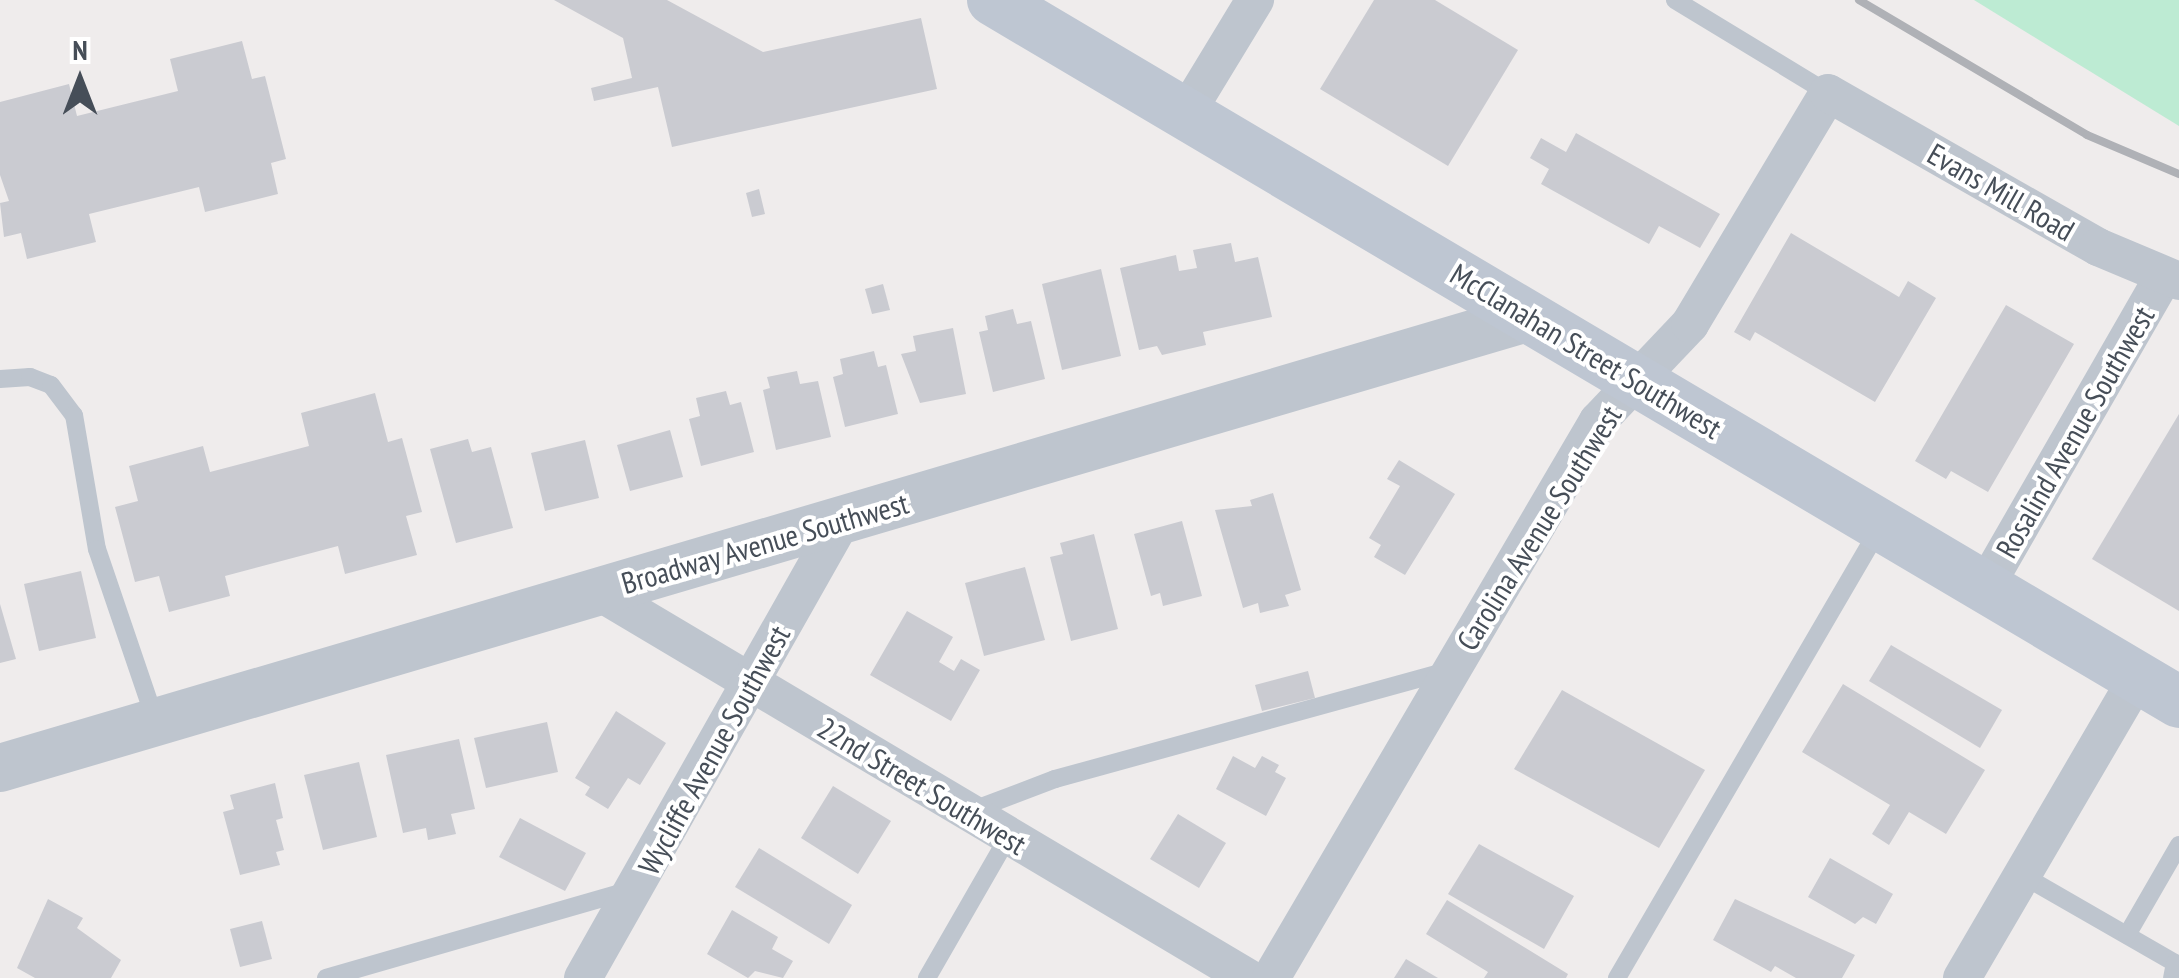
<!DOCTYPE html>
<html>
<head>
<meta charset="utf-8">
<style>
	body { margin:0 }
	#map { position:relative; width:2179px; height:978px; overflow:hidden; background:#efecec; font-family:"PT Sans Narrow",sans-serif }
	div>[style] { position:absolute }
	.green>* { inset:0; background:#bdebd3 }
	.building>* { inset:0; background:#cacbd1 }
	.service>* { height:18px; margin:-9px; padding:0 9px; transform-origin:9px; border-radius:9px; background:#bec5ce }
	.minor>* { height:38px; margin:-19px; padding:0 19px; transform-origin:19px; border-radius:19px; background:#bec5ce }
	.tertiary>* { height:48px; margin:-24px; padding:0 24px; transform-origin:24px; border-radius:24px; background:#bec5ce }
	.secondary>* { height:52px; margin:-26px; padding:0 26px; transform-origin:26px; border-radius:26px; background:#bec6d2 }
	.rail>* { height:8px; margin:-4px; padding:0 4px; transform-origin:4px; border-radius:4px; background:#afb1b6 }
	span { translate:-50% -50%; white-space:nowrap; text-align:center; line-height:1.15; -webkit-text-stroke:8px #fff; paint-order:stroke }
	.street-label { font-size:30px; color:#464e58 }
	.north { position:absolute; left:30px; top:30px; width:100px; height:100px; -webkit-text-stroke:8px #fff; paint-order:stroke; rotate:0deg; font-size:28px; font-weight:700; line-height:40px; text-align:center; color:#464e58 }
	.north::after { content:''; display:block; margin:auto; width:35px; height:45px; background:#464e58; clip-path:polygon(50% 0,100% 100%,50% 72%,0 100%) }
</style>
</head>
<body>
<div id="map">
	<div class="green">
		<div style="clip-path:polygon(1974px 0,2179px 0,2179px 126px)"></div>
	</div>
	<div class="building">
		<div style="clip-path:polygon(554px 0,667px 0,763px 52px,921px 18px,937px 89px,672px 147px,658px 87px,594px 101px,591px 88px,632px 78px,623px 38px)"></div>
		<div style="clip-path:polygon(1374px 0,1435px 0,1518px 50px,1448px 166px,1320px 89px)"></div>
		<div style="clip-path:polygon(242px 41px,252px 79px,265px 76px,286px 159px,271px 163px,278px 194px,205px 212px,199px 187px,89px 214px,96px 242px,27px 259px,21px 233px,4px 237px,0 203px,9px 201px,0 175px,0 102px,69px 84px,77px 116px,178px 91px,170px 59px)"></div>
		<div style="clip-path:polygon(1576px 133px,1720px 214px,1700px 248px,1659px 226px,1649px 244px,1541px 184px,1549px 169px,1530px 158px,1541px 138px,1566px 152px)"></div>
		<div style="clip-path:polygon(759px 189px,765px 214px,752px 217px,746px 193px)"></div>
		<div style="clip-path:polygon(1791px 233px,1899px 297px,1908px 281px,1936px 298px,1875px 402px,1755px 332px,1750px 341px,1734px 332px)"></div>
		<div style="clip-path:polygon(1231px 243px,1235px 262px,1258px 257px,1272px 317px,1203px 332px,1206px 345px,1162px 355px,1157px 346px,1139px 350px,1120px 268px,1176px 255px,1179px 271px,1197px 268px,1193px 250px)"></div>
		<div style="clip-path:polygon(1101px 269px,1121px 356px,1062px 370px,1042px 284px)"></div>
		<div style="clip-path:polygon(883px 284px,890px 310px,872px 314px,865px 289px)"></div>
		<div style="clip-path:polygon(2006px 305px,2074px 344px,1988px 492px,1951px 471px,1946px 479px,1915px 461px)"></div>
		<div style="clip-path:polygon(1013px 309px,1017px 324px,1031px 321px,1045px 379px,993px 392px,979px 332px,988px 330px,985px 316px)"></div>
		<div style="clip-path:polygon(953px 328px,966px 394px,920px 403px,901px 354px,916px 351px,913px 336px)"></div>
		<div style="clip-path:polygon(874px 351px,878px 367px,886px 365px,898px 414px,845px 427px,833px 377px,843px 374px,840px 359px)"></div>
		<div style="clip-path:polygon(797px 371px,800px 384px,818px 381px,831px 437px,776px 450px,763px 390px,770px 388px,767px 377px)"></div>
		<div style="clip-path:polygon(726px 391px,730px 405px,741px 402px,754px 452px,701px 466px,689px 419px,700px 416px,696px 398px)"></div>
		<div style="clip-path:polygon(375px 393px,388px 442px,402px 438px,422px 512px,406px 516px,417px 555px,345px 574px,338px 546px,225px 576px,230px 596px,169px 612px,159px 576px,135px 582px,115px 507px,138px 501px,129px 466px,203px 446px,210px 472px,309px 446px,301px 413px)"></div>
		<div style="clip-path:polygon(2179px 414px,2179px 611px,2092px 559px)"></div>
		<div style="clip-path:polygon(670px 430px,683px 477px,630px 491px,617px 445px)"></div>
		<div style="clip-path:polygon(468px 439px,472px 452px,491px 447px,513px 528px,456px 543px,430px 449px)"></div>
		<div style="clip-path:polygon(585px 440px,599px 498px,545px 511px,531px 453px)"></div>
		<div style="clip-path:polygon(1399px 460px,1455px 494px,1405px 575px,1374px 557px,1381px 545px,1369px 538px,1400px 486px,1387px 479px)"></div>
		<div style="clip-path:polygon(1273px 493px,1301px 590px,1285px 595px,1289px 606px,1260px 613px,1258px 603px,1243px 608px,1215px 510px,1252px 506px,1250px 500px)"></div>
		<div style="clip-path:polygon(1182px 521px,1202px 596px,1163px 606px,1160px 593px,1151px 596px,1134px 534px)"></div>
		<div style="clip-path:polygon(1094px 534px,1118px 629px,1071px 641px,1050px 557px,1063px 554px,1060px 543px)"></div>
		<div style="clip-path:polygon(1025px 567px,1045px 640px,984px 656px,965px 583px)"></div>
		<div style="clip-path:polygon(81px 571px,96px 638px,39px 651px,24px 584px)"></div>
		<div style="clip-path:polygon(0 604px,16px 659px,0 663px)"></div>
		<div style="clip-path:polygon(907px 611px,953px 637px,939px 662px,954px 671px,961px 659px,980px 670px,951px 721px,870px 675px)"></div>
		<div style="clip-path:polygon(1891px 645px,2002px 710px,1980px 748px,1869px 681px)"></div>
		<div style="clip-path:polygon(1308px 671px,1315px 698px,1262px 711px,1255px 685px)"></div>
		<div style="clip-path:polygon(1843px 684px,1985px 770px,1946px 834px,1909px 812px,1889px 845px,1872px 834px,1890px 805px,1802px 752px)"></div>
		<div style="clip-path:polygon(1562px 690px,1705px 770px,1659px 848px,1514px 769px)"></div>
		<div style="clip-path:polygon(616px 711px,666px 743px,640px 785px,628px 778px,608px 809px,585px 795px,590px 787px,575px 778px)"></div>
		<div style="clip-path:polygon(547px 722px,558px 772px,486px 788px,474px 738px)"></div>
		<div style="clip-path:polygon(459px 739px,475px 809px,451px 814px,456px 834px,428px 840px,426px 828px,403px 833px,386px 755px)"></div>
		<div style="clip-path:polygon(1233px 756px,1255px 768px,1262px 756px,1279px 765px,1275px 772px,1286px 778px,1266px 816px,1216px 789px)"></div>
		<div style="clip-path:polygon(359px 762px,377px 837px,323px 850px,304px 775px)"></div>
		<div style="clip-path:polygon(275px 783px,283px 818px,276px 820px,284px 850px,276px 852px,280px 865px,240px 875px,223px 812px,234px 809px,230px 795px)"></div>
		<div style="clip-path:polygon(833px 786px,891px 821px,858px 874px,801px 838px)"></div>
		<div style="clip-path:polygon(1178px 814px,1226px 843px,1199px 888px,1150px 859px)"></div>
		<div style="clip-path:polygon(520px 818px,586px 853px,565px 891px,499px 857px)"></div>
		<div style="clip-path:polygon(1479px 844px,1574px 896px,1544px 949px,1448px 894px)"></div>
		<div style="clip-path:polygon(759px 848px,852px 905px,829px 944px,735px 887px)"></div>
		<div style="clip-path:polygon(1830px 858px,1893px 894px,1876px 924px,1863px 917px,1855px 924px,1808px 897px)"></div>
		<div style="clip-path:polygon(48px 899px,83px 918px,77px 928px,121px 960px,111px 978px,35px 978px,17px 968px)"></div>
		<div style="clip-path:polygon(1735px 899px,1855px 955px,1842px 978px,1796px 978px,1775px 966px,1771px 972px,1713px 940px)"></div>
		<div style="clip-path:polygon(1447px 900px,1568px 974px,1566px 978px,1484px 978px,1488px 972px,1426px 934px)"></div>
		<div style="clip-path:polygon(732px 910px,778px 937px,772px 949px,793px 961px,783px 978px,755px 971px,748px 978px,707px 954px)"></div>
		<div style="clip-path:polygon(262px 921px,272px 959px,240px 967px,230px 929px)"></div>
		<div style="clip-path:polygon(1406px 959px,1438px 978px,1394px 978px)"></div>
	</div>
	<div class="service">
		<div style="left:1675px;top:0;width:179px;rotate:31.3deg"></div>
		<div style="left:0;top:379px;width:30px;rotate:-4deg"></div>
		<div style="left:30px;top:377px;width:22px;rotate:21deg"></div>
		<div style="left:51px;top:385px;width:38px;rotate:53deg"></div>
		<div style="left:74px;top:415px;width:136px;rotate:80.3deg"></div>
		<div style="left:97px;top:549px;width:183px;rotate:71.2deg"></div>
		<div style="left:968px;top:812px;width:93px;rotate:-20.8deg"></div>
		<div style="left:1055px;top:779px;width:407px;rotate:-15.4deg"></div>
		<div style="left:2022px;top:875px;width:177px;rotate:29.9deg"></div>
		<div style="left:2175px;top:963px;width:15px;rotate:101deg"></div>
		<div style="left:2127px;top:935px;width:104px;rotate:-60deg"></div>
		<div style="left:326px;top:978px;width:314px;rotate:-16.1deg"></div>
		<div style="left:927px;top:978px;width:163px;rotate:-60.1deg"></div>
		<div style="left:1617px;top:978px;width:520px;rotate:-59.74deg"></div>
	</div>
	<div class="minor">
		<div style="left:1185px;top:115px;width:135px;rotate:-58.7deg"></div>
		<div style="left:1985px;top:587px;width:359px;rotate:-60.1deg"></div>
		<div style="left:599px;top:592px;width:755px;rotate:30.74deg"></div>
		<div style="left:583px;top:978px;width:526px;rotate:-60.51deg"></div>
		<div style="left:1271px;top:978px;width:646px;rotate:-59.58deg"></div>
		<div style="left:1598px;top:421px;width:134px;rotate:-46.5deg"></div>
		<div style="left:1690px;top:324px;width:269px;rotate:-59.1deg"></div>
		<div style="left:1828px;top:93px;width:311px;rotate:29.7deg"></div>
		<div style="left:2098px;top:247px;width:88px;rotate:22.8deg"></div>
		<div style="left:1962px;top:978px;width:349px;rotate:-59.7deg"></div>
	</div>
	<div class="tertiary">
		<div style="left:0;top:768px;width:1595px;rotate:-16.42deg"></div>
	</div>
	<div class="secondary">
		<div style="left:993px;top:0;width:1378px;rotate:30.62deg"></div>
	</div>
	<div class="rail">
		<div style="left:1859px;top:0;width:265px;rotate:30.6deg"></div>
		<div style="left:2087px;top:135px;width:100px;rotate:23deg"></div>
	</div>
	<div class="street-label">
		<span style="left:2001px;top:192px;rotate:30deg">Evans Mill Road</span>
		<span style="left:1586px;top:351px;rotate:31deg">McClanahan Street Southwest</span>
		<span style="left:2075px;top:432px;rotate:-60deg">Rosalind Avenue Southwest</span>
		<span style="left:1539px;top:528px;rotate:-58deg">Carolina Avenue Southwest</span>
		<span style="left:765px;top:543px;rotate:-16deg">Broadway Avenue Southwest</span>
		<span style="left:714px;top:750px;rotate:-61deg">Wycliffe Avenue Southwest</span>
		<span style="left:922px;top:786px;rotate:31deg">22nd Street Southwest</span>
	</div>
	<div class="north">N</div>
</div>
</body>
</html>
